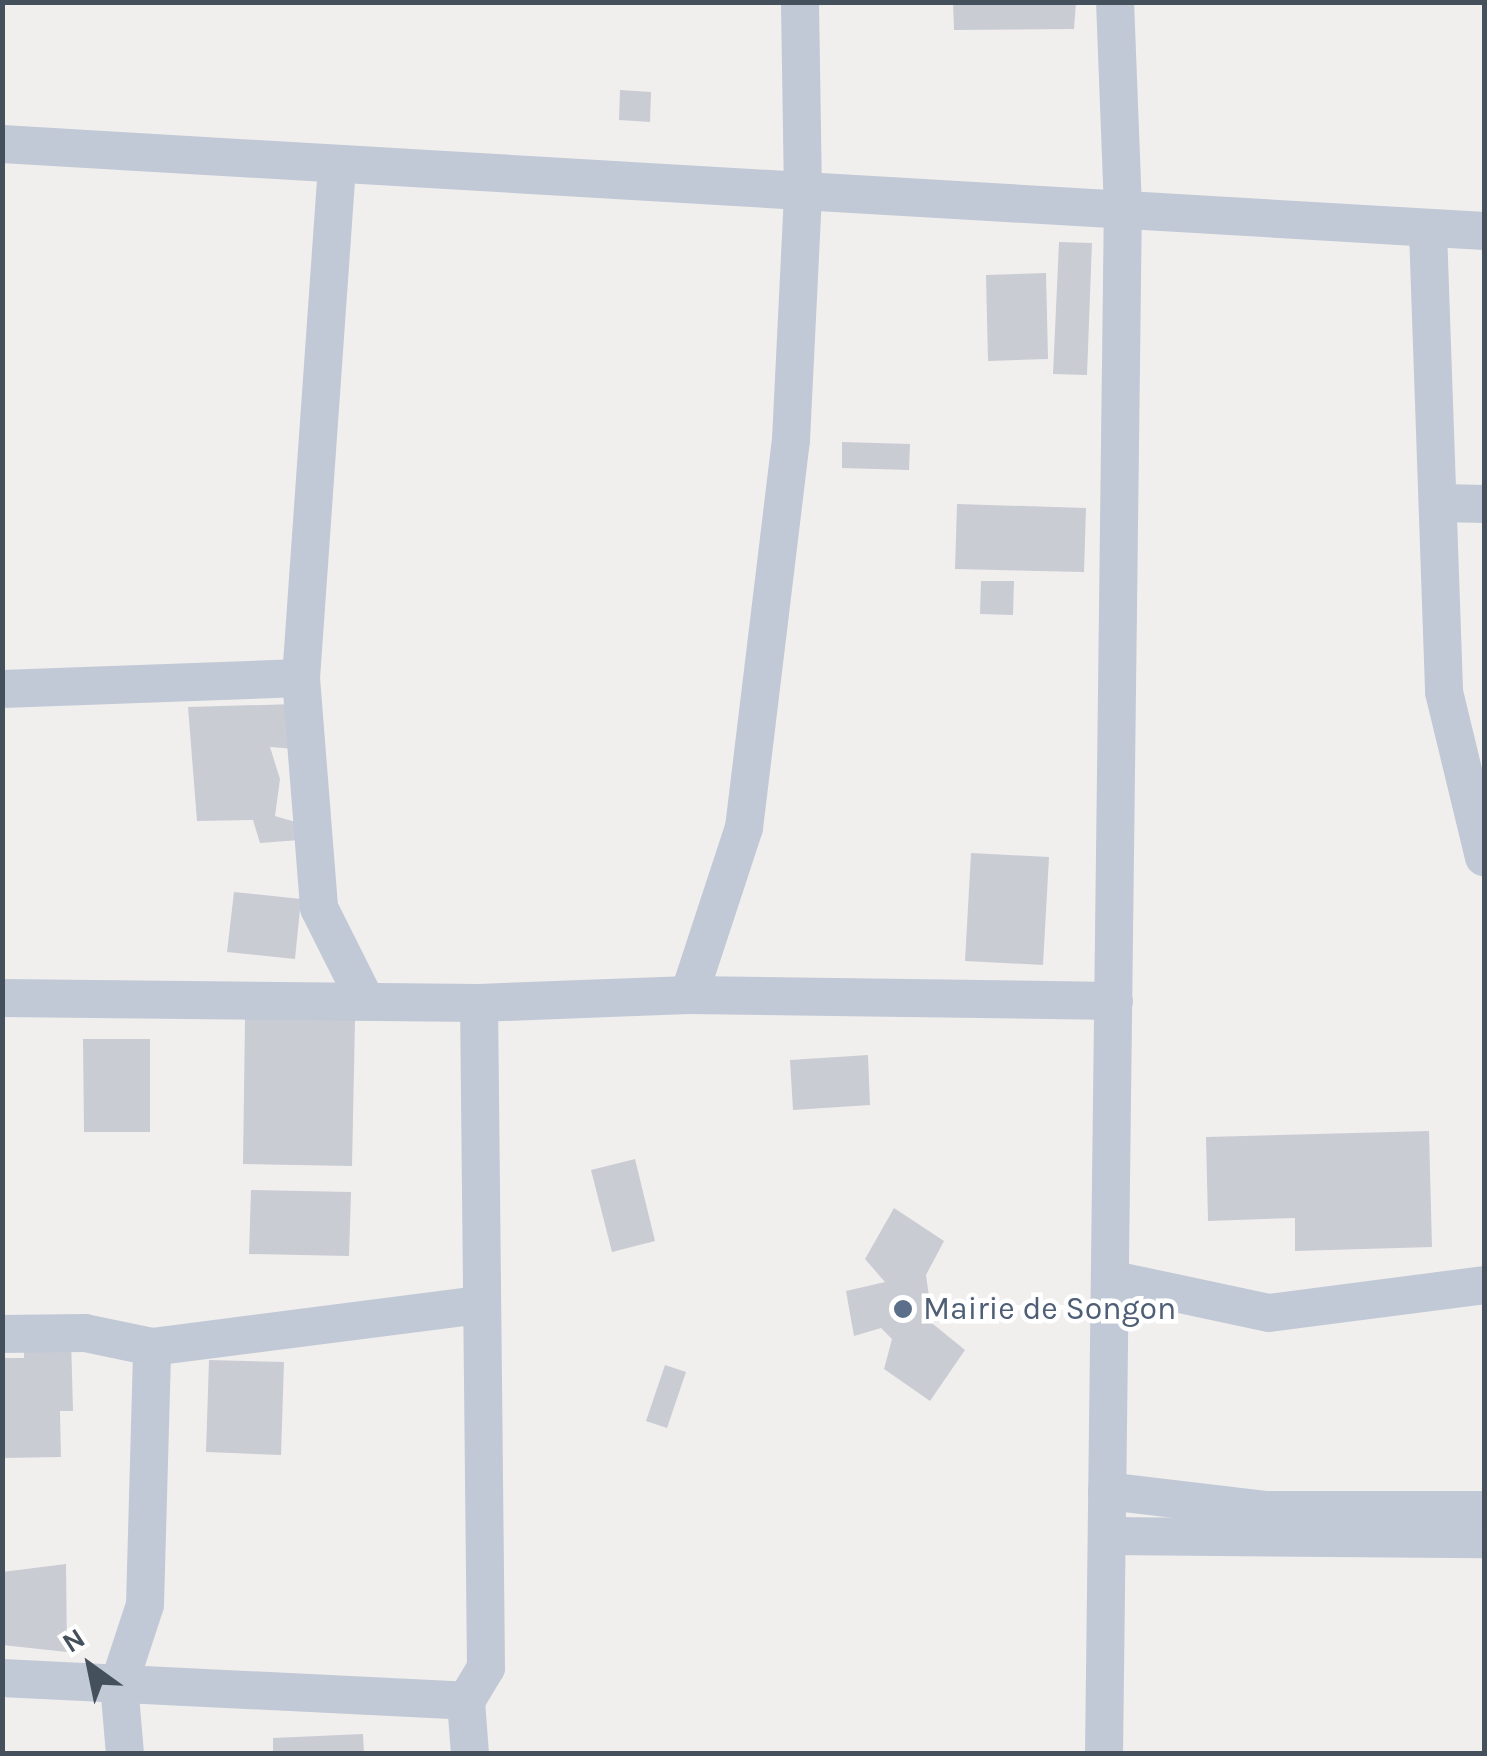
<!DOCTYPE html>
<html>
<head>
<meta charset="utf-8">
<style>
	body { margin:0 }
	#map { position:relative; width:1487px; height:1756px; overflow:hidden; background:#f1eeee; font-family:Karla,sans-serif }
	div>[style] { position:absolute }
	.building>* { inset:0; background:#caccd4 }
	.minor>* { height:38px; margin:-19px; padding:0 19px; transform-origin:19px; border-radius:19px; background:#c0c9d5 }
	.dots>* { width:28px; height:28px; translate:-50% -50%; box-sizing:border-box; border:5px solid #fff; border-radius:50% }
	span { translate:-50% -50%; white-space:nowrap; text-align:center; line-height:1.15; -webkit-text-stroke:9px #fff; paint-order:stroke }
	.service-label { font-size:32px; color:#4e5e75 }
	.left { translate:0 -50%; text-align:left }
	.frame { position:absolute; inset:0; border:5px solid #45505d; pointer-events:none }
	.north { position:absolute; left:40px; top:1616px; width:100px; height:100px; -webkit-text-stroke:8px #fff; paint-order:stroke; rotate:327deg; font-size:28px; font-weight:700; line-height:40px; text-align:center; color:#45505d }
	.north::after { content:''; display:block; margin:auto; width:35px; height:45px; background:#45505d; clip-path:polygon(50% 0,100% 100%,50% 72%,0 100%) }
</style>
</head>
<body>
<div id="map">
	<div class="building">
		<div style="clip-path:polygon(953px 2px,1076px 2px,1074px 29px,954px 30px)"></div>
		<div style="clip-path:polygon(620px 90px,651px 92px,650px 122px,619px 120px)"></div>
		<div style="clip-path:polygon(1059px 242px,1092px 243px,1087px 375px,1053px 374px)"></div>
		<div style="clip-path:polygon(1046px 273px,1048px 359px,988px 361px,986px 275px)"></div>
		<div style="clip-path:polygon(842px 442px,910px 444px,909px 470px,842px 468px)"></div>
		<div style="clip-path:polygon(957px 504px,1086px 508px,1084px 572px,955px 569px)"></div>
		<div style="clip-path:polygon(981px 581px,1014px 581px,1013px 615px,980px 614px)"></div>
		<div style="clip-path:polygon(295px 704px,295px 749px,270px 747px,280px 779px,275px 816px,299px 823px,300px 840px,260px 843px,253px 820px,197px 821px,188px 707px)"></div>
		<div style="clip-path:polygon(971px 853px,1049px 857px,1043px 965px,965px 961px)"></div>
		<div style="clip-path:polygon(234px 892px,301px 899px,295px 959px,227px 952px)"></div>
		<div style="clip-path:polygon(245px 1018px,355px 1020px,352px 1166px,243px 1164px)"></div>
		<div style="clip-path:polygon(83px 1039px,150px 1039px,150px 1132px,84px 1132px)"></div>
		<div style="clip-path:polygon(868px 1055px,870px 1105px,793px 1110px,790px 1060px)"></div>
		<div style="clip-path:polygon(1429px 1131px,1432px 1247px,1295px 1251px,1295px 1218px,1208px 1221px,1206px 1137px)"></div>
		<div style="clip-path:polygon(635px 1159px,655px 1241px,612px 1252px,591px 1170px)"></div>
		<div style="clip-path:polygon(251px 1190px,351px 1192px,349px 1256px,249px 1254px)"></div>
		<div style="clip-path:polygon(894px 1208px,944px 1241px,926px 1275px,933px 1324px,965px 1350px,930px 1401px,884px 1369px,892px 1339px,881px 1328px,854px 1336px,846px 1291px,885px 1282px,865px 1259px)"></div>
		<div style="clip-path:polygon(71px 1337px,73px 1411px,60px 1411px,61px 1457px,2px 1458px,2px 1358px,24px 1358px,24px 1338px)"></div>
		<div style="clip-path:polygon(209px 1360px,284px 1362px,281px 1455px,206px 1452px)"></div>
		<div style="clip-path:polygon(665px 1365px,686px 1372px,667px 1428px,646px 1421px)"></div>
		<div style="clip-path:polygon(66px 1564px,67px 1652px,2px 1645px,2px 1572px)"></div>
		<div style="clip-path:polygon(363px 1734px,364px 1754px,273px 1754px,273px 1738px)"></div>
	</div>
	<div class="minor">
		<div style="left:2px;top:144px;width:1485px;rotate:3.36deg"></div>
		<div style="left:337px;top:166px;width:513px;rotate:94.02deg"></div>
		<div style="left:301px;top:678px;width:231px;rotate:85.5deg"></div>
		<div style="left:319px;top:908px;width:103px;rotate:63.4deg"></div>
		<div style="left:1428px;top:231px;width:461px;rotate:88deg"></div>
		<div style="left:1444px;top:692px;width:170px;rotate:76.4deg"></div>
		<div style="left:1442px;top:503px;width:42px;rotate:1.4deg"></div>
		<div style="left:2px;top:689px;width:299px;rotate:-2.1deg"></div>
		<div style="left:689px;top:995px;width:176px;rotate:-71.8deg"></div>
		<div style="left:744px;top:828px;width:391px;rotate:-83.1deg"></div>
		<div style="left:791px;top:440px;width:246px;rotate:-87.2deg"></div>
		<div style="left:803px;top:194px;width:192px;rotate:-90.9deg"></div>
		<div style="left:2px;top:998px;width:477px;rotate:0.6deg"></div>
		<div style="left:1114px;top:1280px;width:158px;rotate:12deg"></div>
		<div style="left:1269px;top:1313px;width:217px;rotate:-7.4deg"></div>
		<div style="left:2px;top:1334px;width:83px;rotate:-0.7deg"></div>
		<div style="left:85px;top:1333px;width:68px;rotate:11.8deg"></div>
		<div style="left:152px;top:1347px;width:331px;rotate:-7.3deg"></div>
		<div style="left:1107px;top:1491px;width:161px;rotate:6.8deg"></div>
		<div style="left:1267px;top:1510px;width:217px"></div>
		<div style="left:1107px;top:1536px;width:377px;rotate:0.5deg"></div>
		<div style="left:2px;top:1678px;width:465px;rotate:2.8deg"></div>
		<div style="left:466px;top:1701px;width:39px;rotate:-59deg"></div>
		<div style="left:486px;top:1668px;width:665px;rotate:-90.6deg"></div>
		<div style="left:479px;top:1003px;width:210px;rotate:-2.2deg"></div>
		<div style="left:689px;top:995px;width:425px;rotate:0.8deg"></div>
		<div style="left:466px;top:1701px;width:53px;rotate:85.7deg"></div>
		<div style="left:125px;top:1754px;width:70px;rotate:-94.9deg"></div>
		<div style="left:119px;top:1684px;width:83px;rotate:-71.8deg"></div>
		<div style="left:145px;top:1605px;width:258px;rotate:-88.4deg"></div>
		<div style="left:1104px;top:1754px;width:1545px;rotate:-89.3deg"></div>
		<div style="left:1123px;top:209px;width:207px;rotate:-92.2deg"></div>
	</div>
	<div class="dots">
		<div style="left:903px;top:1309px;background:#5c6f8a"></div>
	</div>
	<div class="service-label">
		<span class="left" style="left:923px;top:1309px">Mairie de Songon</span>
	</div>
	<div class="frame"></div>
	<div class="north">N</div>
</div>
</body>
</html>
